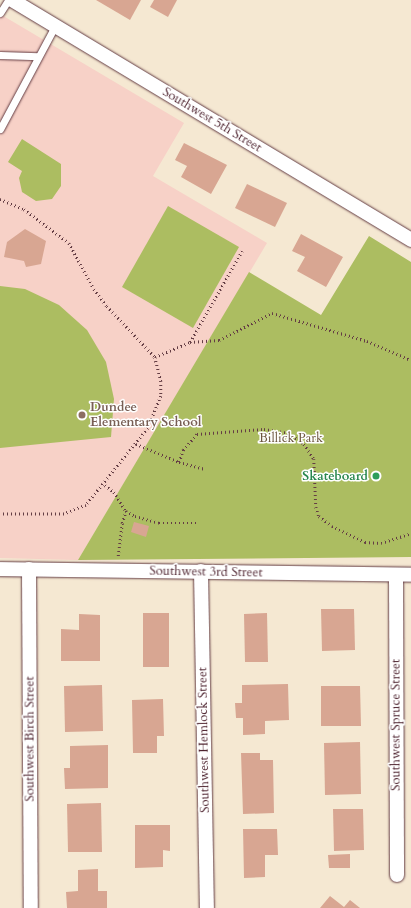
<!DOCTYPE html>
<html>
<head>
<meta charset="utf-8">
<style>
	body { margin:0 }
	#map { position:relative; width:411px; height:908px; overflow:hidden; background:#f5e8d2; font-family:Cardo,serif }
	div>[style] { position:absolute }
	.built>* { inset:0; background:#f7d1c7 }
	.green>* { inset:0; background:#acbd61 }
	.building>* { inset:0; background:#d8a692 }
	.path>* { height:2.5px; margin-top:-1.25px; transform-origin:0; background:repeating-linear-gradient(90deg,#643d44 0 1px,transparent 0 4px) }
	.roads { filter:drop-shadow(0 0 1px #643d44) drop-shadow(0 0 1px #643d44) }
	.lane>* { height:7px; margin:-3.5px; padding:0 3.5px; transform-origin:3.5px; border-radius:3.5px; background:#fff }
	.street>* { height:14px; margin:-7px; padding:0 7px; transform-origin:7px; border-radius:7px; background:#fff }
	.dots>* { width:11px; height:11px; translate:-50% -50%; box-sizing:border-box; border:2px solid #fff; border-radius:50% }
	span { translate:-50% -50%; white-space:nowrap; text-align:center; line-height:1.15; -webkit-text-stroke:3px #fff; paint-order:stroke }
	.street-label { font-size:13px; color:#4a1f2b }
	.education-label { font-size:13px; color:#785e54; font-weight:700 }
	.left { translate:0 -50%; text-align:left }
	.park-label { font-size:13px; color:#6c563e }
	.leisure-label { font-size:13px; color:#27864d; font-weight:700 }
	.right { translate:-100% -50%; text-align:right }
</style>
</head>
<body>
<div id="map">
	<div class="built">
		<div style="clip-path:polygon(0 14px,184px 123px,153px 176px,267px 243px,78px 560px,0 558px)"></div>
	</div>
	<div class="green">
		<div style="clip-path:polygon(22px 139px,61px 164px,61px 186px,52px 199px,36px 201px,22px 192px,19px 178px,22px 171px,8px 162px)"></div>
		<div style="clip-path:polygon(168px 206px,239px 247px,193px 328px,122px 287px)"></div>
		<div style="clip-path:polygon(369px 236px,411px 262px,411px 557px,78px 560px,249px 272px,321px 315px)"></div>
		<div style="clip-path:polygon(0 286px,25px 289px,59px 305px,87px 330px,106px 362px,114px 399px,111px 437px,0 448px)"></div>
	</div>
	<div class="building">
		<div style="clip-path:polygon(96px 0,141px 0,130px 20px)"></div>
		<div style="clip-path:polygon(154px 0,177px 0,168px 17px,150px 7px)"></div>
		<div style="clip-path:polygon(184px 143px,227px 165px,211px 194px,181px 177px,187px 166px,175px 160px)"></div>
		<div style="clip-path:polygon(247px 184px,287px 203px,275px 227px,235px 208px)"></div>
		<div style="clip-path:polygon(25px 229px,46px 241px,41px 264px,26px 267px,24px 261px,4px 257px,7px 242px)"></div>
		<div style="clip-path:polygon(301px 234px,343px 257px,326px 287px,297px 271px,305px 257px,292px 251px)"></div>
		<div style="clip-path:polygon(134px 522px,149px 526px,146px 537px,131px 532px)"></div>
		<div style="clip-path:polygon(321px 609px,354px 609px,355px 650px,322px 651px)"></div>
		<div style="clip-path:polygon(143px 613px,169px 613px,169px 667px,143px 667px)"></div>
		<div style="clip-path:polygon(267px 613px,268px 662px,245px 662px,244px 614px)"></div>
		<div style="clip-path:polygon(79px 614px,100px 615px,100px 661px,61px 661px,61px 629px,79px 630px)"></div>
		<div style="clip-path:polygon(288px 684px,289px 720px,265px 721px,265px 734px,243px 735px,243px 718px,236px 718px,235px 703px,242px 703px,242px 685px)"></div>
		<div style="clip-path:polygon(102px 685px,103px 731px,65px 732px,64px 686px)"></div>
		<div style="clip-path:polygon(321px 686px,360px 686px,361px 726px,321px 726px)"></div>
		<div style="clip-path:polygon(163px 699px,164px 736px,157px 736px,157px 753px,133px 753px,132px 700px)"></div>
		<div style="clip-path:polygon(360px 742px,361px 794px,325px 795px,324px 743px)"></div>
		<div style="clip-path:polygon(108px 745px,108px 788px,65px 789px,64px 768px,70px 768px,70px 746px)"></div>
		<div style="clip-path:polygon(241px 753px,260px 753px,260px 760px,273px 760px,274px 813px,243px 814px)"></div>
		<div style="clip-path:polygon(101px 803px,102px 852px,68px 852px,67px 804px)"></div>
		<div style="clip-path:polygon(333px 809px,363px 809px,364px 850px,334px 851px)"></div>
		<div style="clip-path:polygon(135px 825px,170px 825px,170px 851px,163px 850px,163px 867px,135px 868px)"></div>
		<div style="clip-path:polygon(243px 829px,277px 829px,278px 855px,265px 855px,265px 877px,244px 878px)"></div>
		<div style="clip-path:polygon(350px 854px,350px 868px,329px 868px,328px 855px)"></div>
		<div style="clip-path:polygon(98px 869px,98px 891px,107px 891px,107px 908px,67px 908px,66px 892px,78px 891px,78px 870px)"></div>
		<div style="clip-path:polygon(330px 896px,344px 907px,350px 900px,360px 908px,320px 908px)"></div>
	</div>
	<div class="path">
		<div style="left:0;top:199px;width:26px;rotate:23deg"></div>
		<div style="left:24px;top:209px;width:56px;rotate:37.1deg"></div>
		<div style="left:69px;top:243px;width:52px;rotate:61.5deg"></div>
		<div style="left:94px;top:289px;width:21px;rotate:53deg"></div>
		<div style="left:107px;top:306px;width:70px;rotate:46.7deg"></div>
		<div style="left:155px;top:357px;width:25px;rotate:76deg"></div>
		<div style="left:161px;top:381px;width:15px;rotate:90deg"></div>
		<div style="left:161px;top:396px;width:35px;rotate:112deg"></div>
		<div style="left:148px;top:428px;width:99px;rotate:128.8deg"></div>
		<div style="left:86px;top:505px;width:24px;rotate:158deg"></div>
		<div style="left:64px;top:514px;width:64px;rotate:180deg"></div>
		<div style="left:190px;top:342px;width:29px;rotate:-4deg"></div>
		<div style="left:219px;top:340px;width:59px;rotate:-27deg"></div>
		<div style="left:272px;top:313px;width:99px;rotate:16.4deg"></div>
		<div style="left:367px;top:341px;width:48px;rotate:23.4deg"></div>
		<div style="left:155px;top:357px;width:38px;rotate:-23deg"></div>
		<div style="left:190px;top:342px;width:105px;rotate:-60.3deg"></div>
		<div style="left:136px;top:444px;width:47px;rotate:22.7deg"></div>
		<div style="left:179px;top:462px;width:13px;rotate:-72deg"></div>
		<div style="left:183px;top:450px;width:21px;rotate:-49deg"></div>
		<div style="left:197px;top:434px;width:67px;rotate:-4.3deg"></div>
		<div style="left:264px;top:429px;width:25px;rotate:9deg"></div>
		<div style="left:289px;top:433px;width:19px;rotate:36deg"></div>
		<div style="left:304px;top:444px;width:18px;rotate:56deg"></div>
		<div style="left:314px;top:459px;width:48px;rotate:87.6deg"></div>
		<div style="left:316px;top:507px;width:9px;rotate:72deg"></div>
		<div style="left:319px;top:516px;width:16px;rotate:38deg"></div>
		<div style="left:332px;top:526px;width:37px;rotate:26deg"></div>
		<div style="left:365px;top:542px;width:16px;rotate:4deg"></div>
		<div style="left:381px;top:543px;width:32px;rotate:-18deg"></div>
		<div style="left:179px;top:462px;width:27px;rotate:15deg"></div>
		<div style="left:105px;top:485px;width:11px;rotate:38deg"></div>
		<div style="left:114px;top:492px;width:22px;rotate:58deg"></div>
		<div style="left:126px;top:511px;width:10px;rotate:29deg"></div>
		<div style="left:135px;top:516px;width:25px;rotate:16deg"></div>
		<div style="left:159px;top:523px;width:40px"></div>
		<div style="left:118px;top:556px;width:33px;rotate:-83deg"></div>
		<div style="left:122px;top:523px;width:13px;rotate:-72deg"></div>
	</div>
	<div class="roads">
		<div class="lane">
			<div style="left:0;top:13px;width:15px;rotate:-58deg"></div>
			<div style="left:0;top:55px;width:38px;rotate:2deg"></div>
			<div style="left:0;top:129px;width:117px;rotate:-61.9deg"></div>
		</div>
		<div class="street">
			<div style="left:12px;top:0;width:466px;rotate:31deg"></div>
			<div style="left:0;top:569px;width:411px;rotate:0.8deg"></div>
			<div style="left:29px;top:569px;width:339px;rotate:89.7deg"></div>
			<div style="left:201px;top:571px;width:337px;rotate:89deg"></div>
			<div style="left:396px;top:575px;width:300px;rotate:89.8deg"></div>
		</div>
	</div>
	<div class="dots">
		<div style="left:82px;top:415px;background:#8d6e63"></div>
		<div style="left:376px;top:476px;background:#2e9e5b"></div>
	</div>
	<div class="street-label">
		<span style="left:212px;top:120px;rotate:31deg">Southwest 5th Street</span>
		<span style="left:206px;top:572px;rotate:1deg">Southwest 3rd Street</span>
		<span style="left:396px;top:725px;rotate:-90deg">Southwest Spruce Street</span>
		<span style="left:30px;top:739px;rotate:-90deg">Southwest Birch Street</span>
		<span style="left:204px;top:740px;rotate:-91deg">Southwest Hemlock Street</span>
	</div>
	<div class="education-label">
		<span class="left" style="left:90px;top:415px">Dundee<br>Elementary School</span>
	</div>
	<div class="park-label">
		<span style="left:291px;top:438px">Billick Park</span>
	</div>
	<div class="leisure-label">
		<span class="right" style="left:368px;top:476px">Skateboard</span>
	</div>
</div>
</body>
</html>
